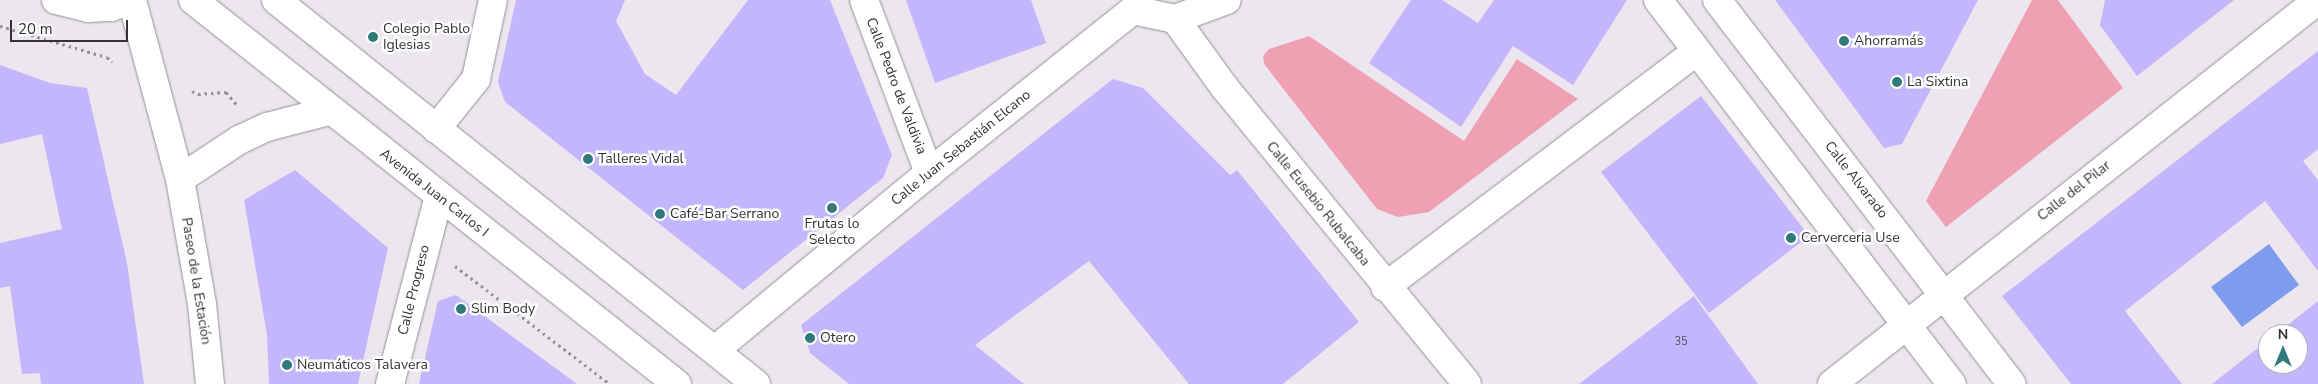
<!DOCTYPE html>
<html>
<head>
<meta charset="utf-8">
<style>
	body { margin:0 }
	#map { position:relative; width:2318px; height:384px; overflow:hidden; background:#ece6ef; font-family:"Nunito Sans",sans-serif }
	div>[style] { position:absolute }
	.green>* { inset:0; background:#f0a0b3 }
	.water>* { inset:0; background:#7f9bed }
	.building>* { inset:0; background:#c3b6fd }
	.path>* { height:3px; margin-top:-1.5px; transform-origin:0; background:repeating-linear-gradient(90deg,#959097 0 2.5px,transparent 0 6.5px) }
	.roads { filter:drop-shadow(0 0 1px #958f97) drop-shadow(0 0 1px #958f97) }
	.minor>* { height:28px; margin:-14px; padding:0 14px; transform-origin:14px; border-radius:14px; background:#fff }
	.major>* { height:28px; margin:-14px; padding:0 14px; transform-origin:14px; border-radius:14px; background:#fff }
	.dots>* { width:14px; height:14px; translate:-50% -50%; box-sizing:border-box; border:2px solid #fff; border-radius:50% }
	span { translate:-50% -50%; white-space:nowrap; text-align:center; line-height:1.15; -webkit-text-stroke:5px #fff; paint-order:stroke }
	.number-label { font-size:11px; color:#585267 }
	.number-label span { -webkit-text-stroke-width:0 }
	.poi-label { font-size:14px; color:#343135 }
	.left { translate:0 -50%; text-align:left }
	.street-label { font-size:14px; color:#343135 }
	.north { position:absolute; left:2258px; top:324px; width:50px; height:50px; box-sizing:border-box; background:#fff; border:1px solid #aeadae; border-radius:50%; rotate:0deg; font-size:14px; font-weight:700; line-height:20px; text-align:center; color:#343135 }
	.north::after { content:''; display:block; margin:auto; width:18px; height:22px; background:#317a7c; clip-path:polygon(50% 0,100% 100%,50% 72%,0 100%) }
	.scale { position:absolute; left:10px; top:20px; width:118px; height:22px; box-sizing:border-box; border:2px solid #343135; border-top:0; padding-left:6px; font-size:15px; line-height:18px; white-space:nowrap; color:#343135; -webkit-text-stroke:4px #fff; paint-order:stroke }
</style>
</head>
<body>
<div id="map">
	<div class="green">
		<div style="clip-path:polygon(2032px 0,2058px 0,2123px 88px,1946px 227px,1926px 201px)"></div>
		<div style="clip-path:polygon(1309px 36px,1464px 141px,1517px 59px,1578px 99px,1429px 212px,1398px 217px,1377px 209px,1264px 64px,1263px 56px,1269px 49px)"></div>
	</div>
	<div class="water">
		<div style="clip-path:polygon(2269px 244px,2299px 285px,2242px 327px,2211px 287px)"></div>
	</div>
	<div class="building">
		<div style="clip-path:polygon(516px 0,625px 0,616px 21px,645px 74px,676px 95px,748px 0,830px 0,892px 155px,883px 178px,743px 290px,505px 102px,498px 82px)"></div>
		<div style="clip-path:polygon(906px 0,1031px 0,1046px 43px,935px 83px)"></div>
		<div style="clip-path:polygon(1411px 0,1442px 0,1478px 23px,1494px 0,1627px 0,1573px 85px,1513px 46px,1461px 127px,1369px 63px)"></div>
		<div style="clip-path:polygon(1775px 0,1978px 0,1902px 144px,1884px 148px)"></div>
		<div style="clip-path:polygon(2105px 0,2234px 0,2137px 76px,2100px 25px)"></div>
		<div style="clip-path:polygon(2318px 51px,2318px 149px,2303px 161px,2318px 180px,2318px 271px,2265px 201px,2125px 311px,2182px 384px,2071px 384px,2002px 296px)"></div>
		<div style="clip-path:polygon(0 65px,50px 83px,87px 88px,127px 263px,144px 384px,41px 384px,40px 373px,22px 374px,10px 286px,0 288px,0 243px,62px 229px,42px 134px,0 144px)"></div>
		<div style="clip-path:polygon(1113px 79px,1143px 88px,1230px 175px,1237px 170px,1359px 322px,1283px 384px,1189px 384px,1089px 261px,975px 345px,1024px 384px,849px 384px,810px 353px,801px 325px)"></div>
		<div style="clip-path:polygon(1701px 96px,1809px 236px,1709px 313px,1601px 172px)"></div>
		<div style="clip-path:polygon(295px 170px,388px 248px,358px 384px,269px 384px,267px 335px,244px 200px)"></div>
		<div style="clip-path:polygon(456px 295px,577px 384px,419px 384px,438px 301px)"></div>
		<div style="clip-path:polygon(1694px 296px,1758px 384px,1579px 384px)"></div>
		<div style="clip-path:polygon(2318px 301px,2318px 384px,2212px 384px,2268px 340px,2268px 364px,2298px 364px,2298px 334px,2276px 334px)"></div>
	</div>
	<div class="path">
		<div style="left:0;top:26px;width:111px;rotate:16.2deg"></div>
		<div style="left:107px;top:57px;width:7px;rotate:45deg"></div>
		<div style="left:192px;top:91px;width:7px;rotate:27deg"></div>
		<div style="left:198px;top:94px;width:28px;rotate:-4deg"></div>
		<div style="left:226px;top:92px;width:16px;rotate:50deg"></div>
		<div style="left:455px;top:266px;width:195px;rotate:37.3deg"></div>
	</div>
	<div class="roads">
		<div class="minor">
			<div style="left:132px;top:0;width:185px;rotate:75deg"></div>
			<div style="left:180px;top:179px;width:127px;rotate:80deg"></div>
			<div style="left:202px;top:304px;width:80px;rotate:84.3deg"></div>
			<div style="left:193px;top:0;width:618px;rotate:38.43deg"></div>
			<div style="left:276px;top:0;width:615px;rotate:38.66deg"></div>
			<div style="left:864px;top:0;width:185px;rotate:69.4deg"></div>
			<div style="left:1658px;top:0;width:484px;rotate:52.6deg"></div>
			<div style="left:1717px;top:0;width:484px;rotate:52.5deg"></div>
			<div style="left:1175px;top:19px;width:85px;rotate:54.1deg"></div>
			<div style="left:1225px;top:88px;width:382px;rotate:50.7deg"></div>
			<div style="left:436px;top:129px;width:64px;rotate:-51.3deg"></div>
			<div style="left:476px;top:79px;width:81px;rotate:-77.9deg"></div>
			<div style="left:180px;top:179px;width:71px;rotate:-33.5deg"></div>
			<div style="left:239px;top:140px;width:31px;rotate:-25deg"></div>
			<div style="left:267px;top:127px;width:64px;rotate:-14.5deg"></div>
			<div style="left:1385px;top:287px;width:391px;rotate:-37.1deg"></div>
			<div style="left:715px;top:350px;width:278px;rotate:-39.6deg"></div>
			<div style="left:929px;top:173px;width:261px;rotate:-38.6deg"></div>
			<div style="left:1133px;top:10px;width:43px;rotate:12.1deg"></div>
			<div style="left:1175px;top:19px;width:55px;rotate:-20.1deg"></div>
			<div style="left:390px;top:384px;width:194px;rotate:-75.4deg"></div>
			<div style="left:1832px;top:384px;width:619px;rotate:-38.31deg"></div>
		</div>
		<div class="major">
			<div style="left:56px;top:0;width:34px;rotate:14deg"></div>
			<div style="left:89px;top:8px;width:22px;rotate:-3deg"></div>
			<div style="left:111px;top:7px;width:20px;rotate:-20deg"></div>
		</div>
	</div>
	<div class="dots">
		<div style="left:373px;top:37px;background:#317a7c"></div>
		<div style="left:1844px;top:41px;background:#317a7c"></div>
		<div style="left:1897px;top:82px;background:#317a7c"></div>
		<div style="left:588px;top:159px;background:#317a7c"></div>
		<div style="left:832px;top:208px;background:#317a7c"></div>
		<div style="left:660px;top:214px;background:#317a7c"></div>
		<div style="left:1791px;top:238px;background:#317a7c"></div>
		<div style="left:461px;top:309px;background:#317a7c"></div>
		<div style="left:810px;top:338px;background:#317a7c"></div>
		<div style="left:287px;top:365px;background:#317a7c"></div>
	</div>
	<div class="number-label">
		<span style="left:1681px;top:342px">35</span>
	</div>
	<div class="poi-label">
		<span class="left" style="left:383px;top:37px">Colegio Pablo<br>Iglesias</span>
		<span class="left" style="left:1854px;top:41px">Ahorramás</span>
		<span class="left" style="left:1907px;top:82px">La Sixtina</span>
		<span class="left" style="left:598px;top:159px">Talleres Vidal</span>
		<span class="left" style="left:670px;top:214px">Café-Bar Serrano</span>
		<span style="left:832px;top:232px">Frutas lo<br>Selecto</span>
		<span class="left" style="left:1801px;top:238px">Cerverceria Use</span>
		<span class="left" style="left:471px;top:309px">Slim Body</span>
		<span class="left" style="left:820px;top:338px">Otero</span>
		<span class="left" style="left:297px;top:365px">Neumáticos Talavera</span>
	</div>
	<div class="street-label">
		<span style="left:896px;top:86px;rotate:69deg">Calle Pedro de Valdivia</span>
		<span style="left:961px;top:148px;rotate:-39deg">Calle Juan Sebastián Elcano</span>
		<span style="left:1856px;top:180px;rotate:52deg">Calle Alvarado</span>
		<span style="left:2074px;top:191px;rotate:-38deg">Calle del Pilar</span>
		<span style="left:434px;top:193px;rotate:38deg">Avenida Juan Carlos I</span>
		<span style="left:1318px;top:204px;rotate:51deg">Calle Eusebio Rubalcaba</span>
		<span style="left:196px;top:281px;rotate:81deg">Paseo de la Estación</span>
		<span style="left:414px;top:290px;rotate:-76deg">Calle Progreso</span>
	</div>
	<div class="north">N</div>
	<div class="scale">20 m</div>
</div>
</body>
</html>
